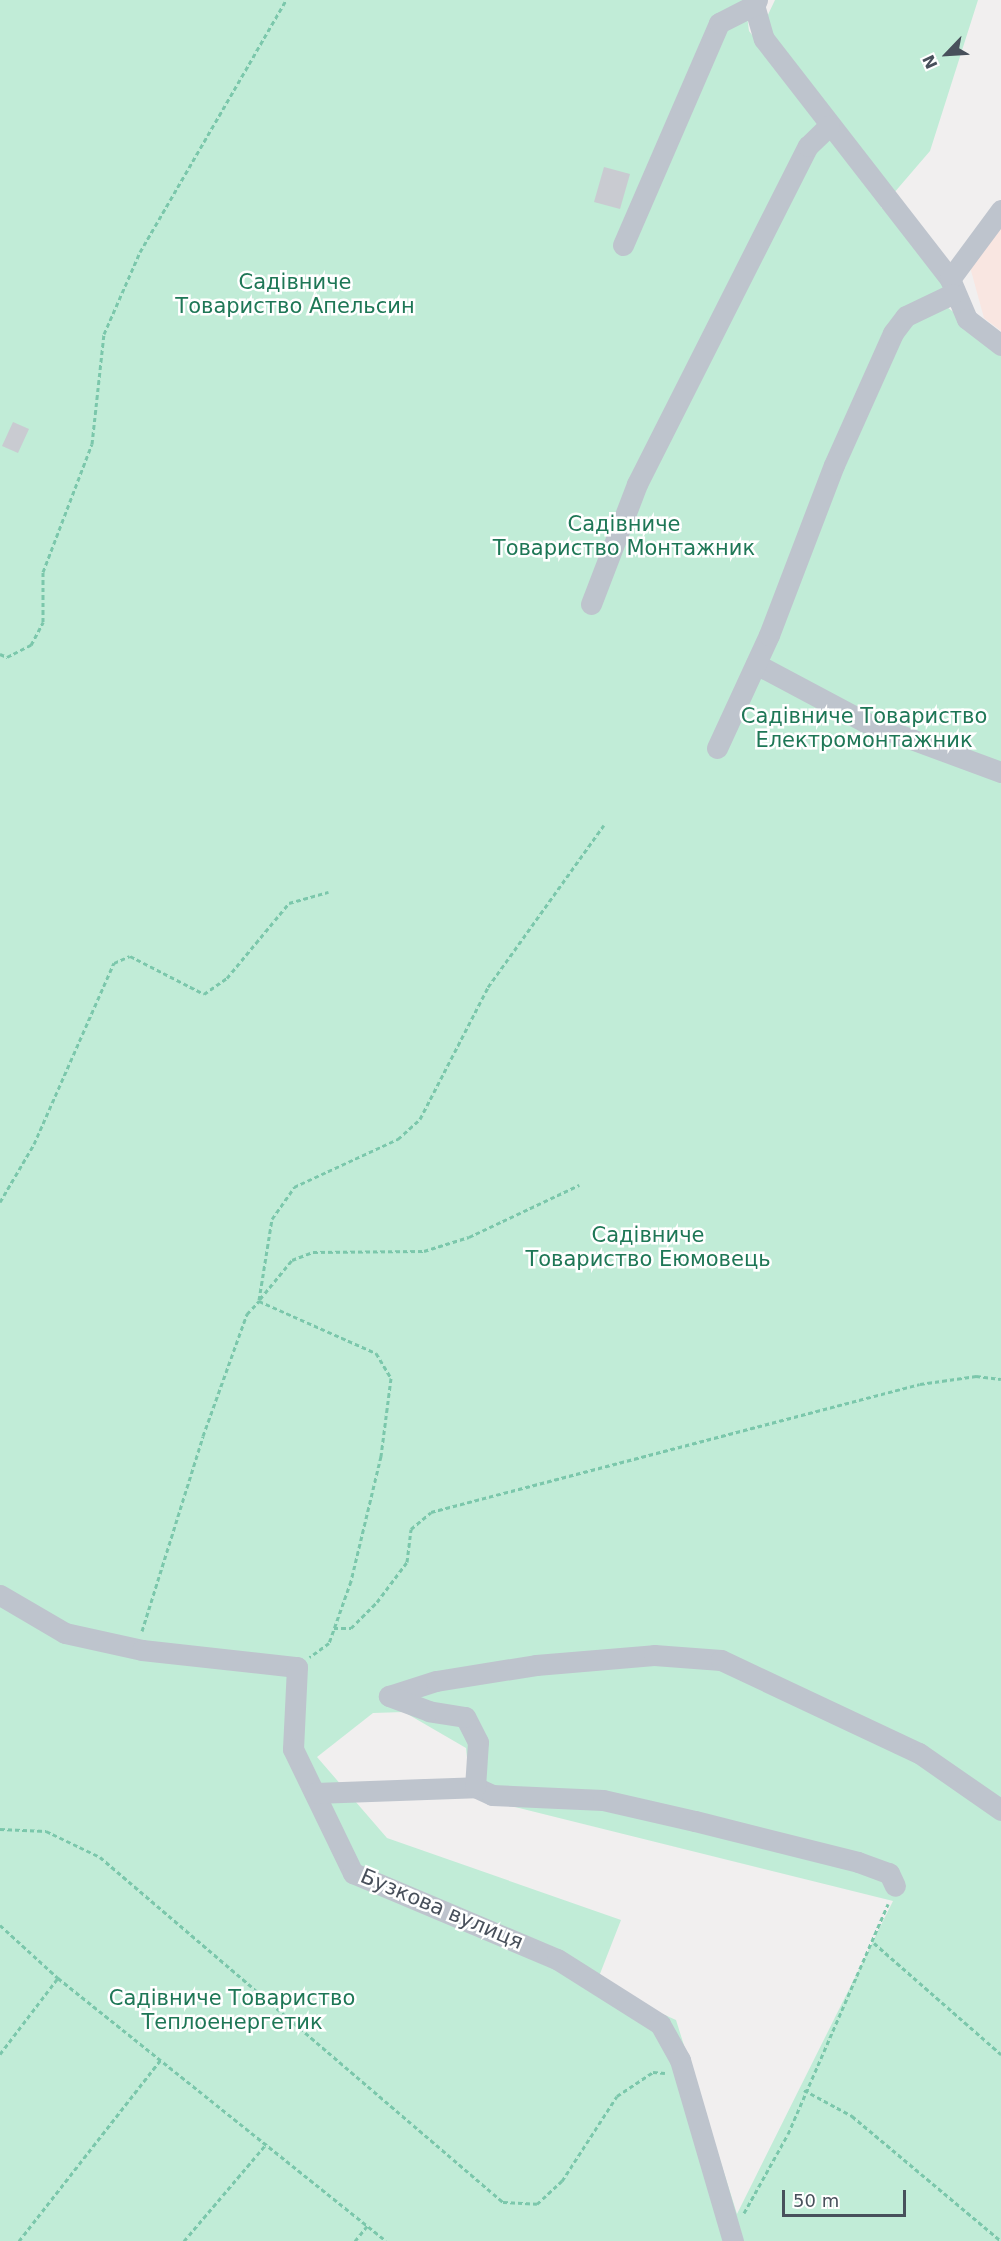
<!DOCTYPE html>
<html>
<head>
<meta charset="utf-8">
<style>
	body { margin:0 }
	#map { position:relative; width:1001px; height:2241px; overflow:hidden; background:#f1efef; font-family:"DejaVu Sans",sans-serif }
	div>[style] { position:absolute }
	.medical>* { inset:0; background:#f9e6e1 }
	.green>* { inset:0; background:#c1ecd7 }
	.building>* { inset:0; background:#c9cbd1 }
	.path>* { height:3px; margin-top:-1.5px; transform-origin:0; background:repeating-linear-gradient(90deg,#7bc7ab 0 4.5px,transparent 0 7.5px) }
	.minor>* { height:21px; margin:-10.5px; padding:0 10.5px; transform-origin:10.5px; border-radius:10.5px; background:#bec4cd }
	span { translate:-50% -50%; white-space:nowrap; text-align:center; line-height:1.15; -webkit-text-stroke:5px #fff; paint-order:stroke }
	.park-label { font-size:21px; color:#1e7756 }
	.street-label { font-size:21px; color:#48505b }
	.north { position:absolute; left:917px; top:24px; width:60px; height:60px; -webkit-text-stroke:4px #fff; paint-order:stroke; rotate:245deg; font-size:16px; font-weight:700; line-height:24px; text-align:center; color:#48505b }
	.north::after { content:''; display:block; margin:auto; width:21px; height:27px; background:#48505b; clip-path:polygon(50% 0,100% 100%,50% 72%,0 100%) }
	.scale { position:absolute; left:782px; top:2190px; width:124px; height:27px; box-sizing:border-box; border:3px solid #48505b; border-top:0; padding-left:8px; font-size:18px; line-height:21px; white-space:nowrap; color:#48505b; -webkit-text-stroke:4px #fff; paint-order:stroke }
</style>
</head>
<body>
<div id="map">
	<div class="medical">
		<div style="clip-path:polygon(1001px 226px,1001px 331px,984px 318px,970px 267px)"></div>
	</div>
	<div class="green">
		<div style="clip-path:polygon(evenodd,0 0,745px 0,749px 31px,756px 40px,775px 0,978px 0,930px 151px,881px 208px,895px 207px,946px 287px,947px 307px,1001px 349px,1001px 2241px,0 2241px,0 0,404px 1712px,466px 1748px,471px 1796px,893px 1901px,737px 2214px,676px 2020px,596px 1984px,621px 1920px,387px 1838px,317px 1757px,373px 1713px,404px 1712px)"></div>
	</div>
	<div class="building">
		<div style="clip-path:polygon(604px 167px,630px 174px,620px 209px,594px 202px)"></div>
		<div style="clip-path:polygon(13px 422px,29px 429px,18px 453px,2px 446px)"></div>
	</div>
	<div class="path">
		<div style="left:0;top:654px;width:8px;rotate:23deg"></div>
		<div style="left:7px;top:657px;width:27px;rotate:-27deg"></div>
		<div style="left:31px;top:645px;width:26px;rotate:-62deg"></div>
		<div style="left:43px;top:622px;width:50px;rotate:-90deg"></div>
		<div style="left:43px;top:572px;width:137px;rotate:-69.1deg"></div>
		<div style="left:92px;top:444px;width:111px;rotate:-83.8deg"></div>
		<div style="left:104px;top:334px;width:90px;rotate:-66.3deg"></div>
		<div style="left:140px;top:252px;width:291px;rotate:-59.9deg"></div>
		<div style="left:0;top:1202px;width:67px;rotate:-59.6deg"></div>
		<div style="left:34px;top:1144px;width:198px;rotate:-66.2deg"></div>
		<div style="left:114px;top:963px;width:17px;rotate:-24deg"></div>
		<div style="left:130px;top:956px;width:83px;rotate:27.2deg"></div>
		<div style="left:204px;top:994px;width:28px;rotate:-35deg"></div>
		<div style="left:227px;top:978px;width:97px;rotate:-50.4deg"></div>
		<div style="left:289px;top:903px;width:41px;rotate:-15.8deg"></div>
		<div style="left:260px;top:1299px;width:50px;rotate:-50.6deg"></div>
		<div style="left:292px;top:1260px;width:22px;rotate:-21deg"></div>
		<div style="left:313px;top:1252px;width:111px;rotate:-0.5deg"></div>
		<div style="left:424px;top:1251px;width:47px;rotate:-17.3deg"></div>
		<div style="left:469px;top:1237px;width:122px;rotate:-25.3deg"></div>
		<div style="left:259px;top:1300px;width:82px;rotate:-80.9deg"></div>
		<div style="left:272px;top:1219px;width:39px;rotate:-55deg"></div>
		<div style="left:294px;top:1187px;width:115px;rotate:-24.8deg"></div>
		<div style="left:398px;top:1139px;width:30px;rotate:-42deg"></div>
		<div style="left:420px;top:1119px;width:148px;rotate:-62.7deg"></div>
		<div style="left:488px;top:987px;width:199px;rotate:-54.4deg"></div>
		<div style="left:334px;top:1628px;width:17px"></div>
		<div style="left:351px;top:1628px;width:37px;rotate:-45deg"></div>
		<div style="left:377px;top:1602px;width:50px;rotate:-53.1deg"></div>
		<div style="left:407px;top:1562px;width:33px;rotate:-83deg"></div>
		<div style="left:411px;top:1529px;width:26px;rotate:-40deg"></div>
		<div style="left:431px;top:1512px;width:505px;rotate:-14.67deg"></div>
		<div style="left:920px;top:1384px;width:57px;rotate:-8.1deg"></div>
		<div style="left:976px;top:1376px;width:25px;rotate:7deg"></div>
		<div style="left:142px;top:1631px;width:204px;rotate:-72.6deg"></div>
		<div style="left:203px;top:1436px;width:130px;rotate:-70.2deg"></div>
		<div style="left:247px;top:1314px;width:18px;rotate:-47deg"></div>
		<div style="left:259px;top:1301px;width:128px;rotate:24deg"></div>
		<div style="left:376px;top:1353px;width:29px;rotate:59deg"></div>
		<div style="left:391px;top:1378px;width:79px;rotate:97.3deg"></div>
		<div style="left:381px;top:1456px;width:129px;rotate:103.5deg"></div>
		<div style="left:351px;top:1581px;width:66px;rotate:109.5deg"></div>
		<div style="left:329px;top:1643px;width:24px;rotate:144deg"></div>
		<div style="left:0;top:1829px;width:46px;rotate:2.5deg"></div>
		<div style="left:46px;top:1831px;width:60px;rotate:25.7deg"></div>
		<div style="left:100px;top:1857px;width:531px;rotate:40.57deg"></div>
		<div style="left:503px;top:2202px;width:34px;rotate:3deg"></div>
		<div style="left:537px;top:2204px;width:34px;rotate:-43deg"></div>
		<div style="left:562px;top:2181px;width:101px;rotate:-57.1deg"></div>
		<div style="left:617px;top:2096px;width:43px;rotate:-33.7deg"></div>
		<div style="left:653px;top:2072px;width:12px;rotate:5deg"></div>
		<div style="left:0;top:1925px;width:79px;rotate:42.4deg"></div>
		<div style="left:58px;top:1978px;width:420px;rotate:38.7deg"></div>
		<div style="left:874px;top:1943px;width:169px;rotate:41.2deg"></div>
		<div style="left:0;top:2054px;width:96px;rotate:-52.7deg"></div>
		<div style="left:804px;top:2090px;width:55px;rotate:28.4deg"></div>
		<div style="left:852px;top:2116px;width:194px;rotate:40deg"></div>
		<div style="left:744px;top:2213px;width:90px;rotate:-60.9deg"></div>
		<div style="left:788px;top:2134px;width:251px;rotate:-66.5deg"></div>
		<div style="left:19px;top:2241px;width:231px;rotate:-52deg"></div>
		<div style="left:184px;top:2241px;width:128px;rotate:-49.7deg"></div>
		<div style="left:355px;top:2241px;width:21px;rotate:-51deg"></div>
	</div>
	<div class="minor">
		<div style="left:757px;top:0;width:6px;rotate:121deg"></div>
		<div style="left:754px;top:5px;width:35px;rotate:74deg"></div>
		<div style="left:764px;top:39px;width:304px;rotate:52.2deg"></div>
		<div style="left:950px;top:279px;width:43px;rotate:67deg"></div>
		<div style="left:967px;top:319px;width:43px;rotate:37.4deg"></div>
		<div style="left:623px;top:245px;width:242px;rotate:-66.6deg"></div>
		<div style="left:719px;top:23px;width:39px;rotate:-27deg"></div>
		<div style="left:950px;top:279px;width:86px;rotate:-53.5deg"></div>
		<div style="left:591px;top:604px;width:129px;rotate:-69deg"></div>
		<div style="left:637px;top:484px;width:379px;rotate:-63.2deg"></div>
		<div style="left:808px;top:146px;width:29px;rotate:-44deg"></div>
		<div style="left:756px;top:664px;width:123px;rotate:28deg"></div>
		<div style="left:865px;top:722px;width:145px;rotate:20.2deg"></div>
		<div style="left:717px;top:748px;width:124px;rotate:-65.3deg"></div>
		<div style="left:769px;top:635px;width:182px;rotate:-69.1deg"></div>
		<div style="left:834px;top:465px;width:145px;rotate:-65.9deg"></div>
		<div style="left:893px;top:333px;width:21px;rotate:-53deg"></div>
		<div style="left:906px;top:316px;width:51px;rotate:-25.6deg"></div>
		<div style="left:0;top:1595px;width:75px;rotate:30.3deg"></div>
		<div style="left:65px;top:1633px;width:79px;rotate:12.4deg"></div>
		<div style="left:142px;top:1650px;width:156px;rotate:6.3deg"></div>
		<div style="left:297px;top:1667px;width:82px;rotate:92.8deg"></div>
		<div style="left:293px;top:1749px;width:138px;rotate:64.2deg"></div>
		<div style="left:353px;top:1873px;width:221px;rotate:22.9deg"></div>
		<div style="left:557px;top:1959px;width:122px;rotate:32.3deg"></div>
		<div style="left:660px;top:2024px;width:41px;rotate:60.9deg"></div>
		<div style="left:680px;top:2060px;width:189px;rotate:73.7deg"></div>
		<div style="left:389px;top:1696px;width:49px;rotate:-17.7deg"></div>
		<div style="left:436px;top:1681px;width:101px;rotate:-9.1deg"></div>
		<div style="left:536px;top:1665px;width:118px;rotate:-4.8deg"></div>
		<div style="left:654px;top:1655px;width:67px;rotate:4.3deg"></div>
		<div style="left:721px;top:1660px;width:219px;rotate:25.2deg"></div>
		<div style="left:919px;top:1753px;width:100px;rotate:34.8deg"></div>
		<div style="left:475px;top:1787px;width:19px;rotate:25deg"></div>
		<div style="left:492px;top:1795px;width:111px;rotate:2.6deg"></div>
		<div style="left:603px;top:1800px;width:94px;rotate:12.9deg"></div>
		<div style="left:695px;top:1821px;width:168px;rotate:14.1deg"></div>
		<div style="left:858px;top:1862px;width:33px;rotate:20deg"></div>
		<div style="left:889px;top:1873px;width:14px;rotate:65deg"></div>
		<div style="left:315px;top:1793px;width:160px;rotate:-2.1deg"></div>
		<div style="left:475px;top:1787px;width:45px;rotate:-86.2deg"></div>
		<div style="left:478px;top:1742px;width:28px;rotate:-117deg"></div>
		<div style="left:465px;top:1717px;width:36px;rotate:-171deg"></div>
		<div style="left:429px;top:1711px;width:43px;rotate:-159.4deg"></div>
	</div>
	<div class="park-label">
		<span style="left:295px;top:294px">Садівниче<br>Товариство Апельсин</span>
		<span style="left:624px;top:536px">Садівниче<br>Товариство Монтажник</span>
		<span style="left:864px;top:728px">Садівниче Товариство<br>Електромонтажник</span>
		<span style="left:648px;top:1247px">Садівниче<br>Товариство Еюмовець</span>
		<span style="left:232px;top:2010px">Садівниче Товариство<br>Теплоенергетик</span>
	</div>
	<div class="street-label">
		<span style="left:442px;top:1909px;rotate:23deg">Бузкова вулиця</span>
	</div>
	<div class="north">N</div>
	<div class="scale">50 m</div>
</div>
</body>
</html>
